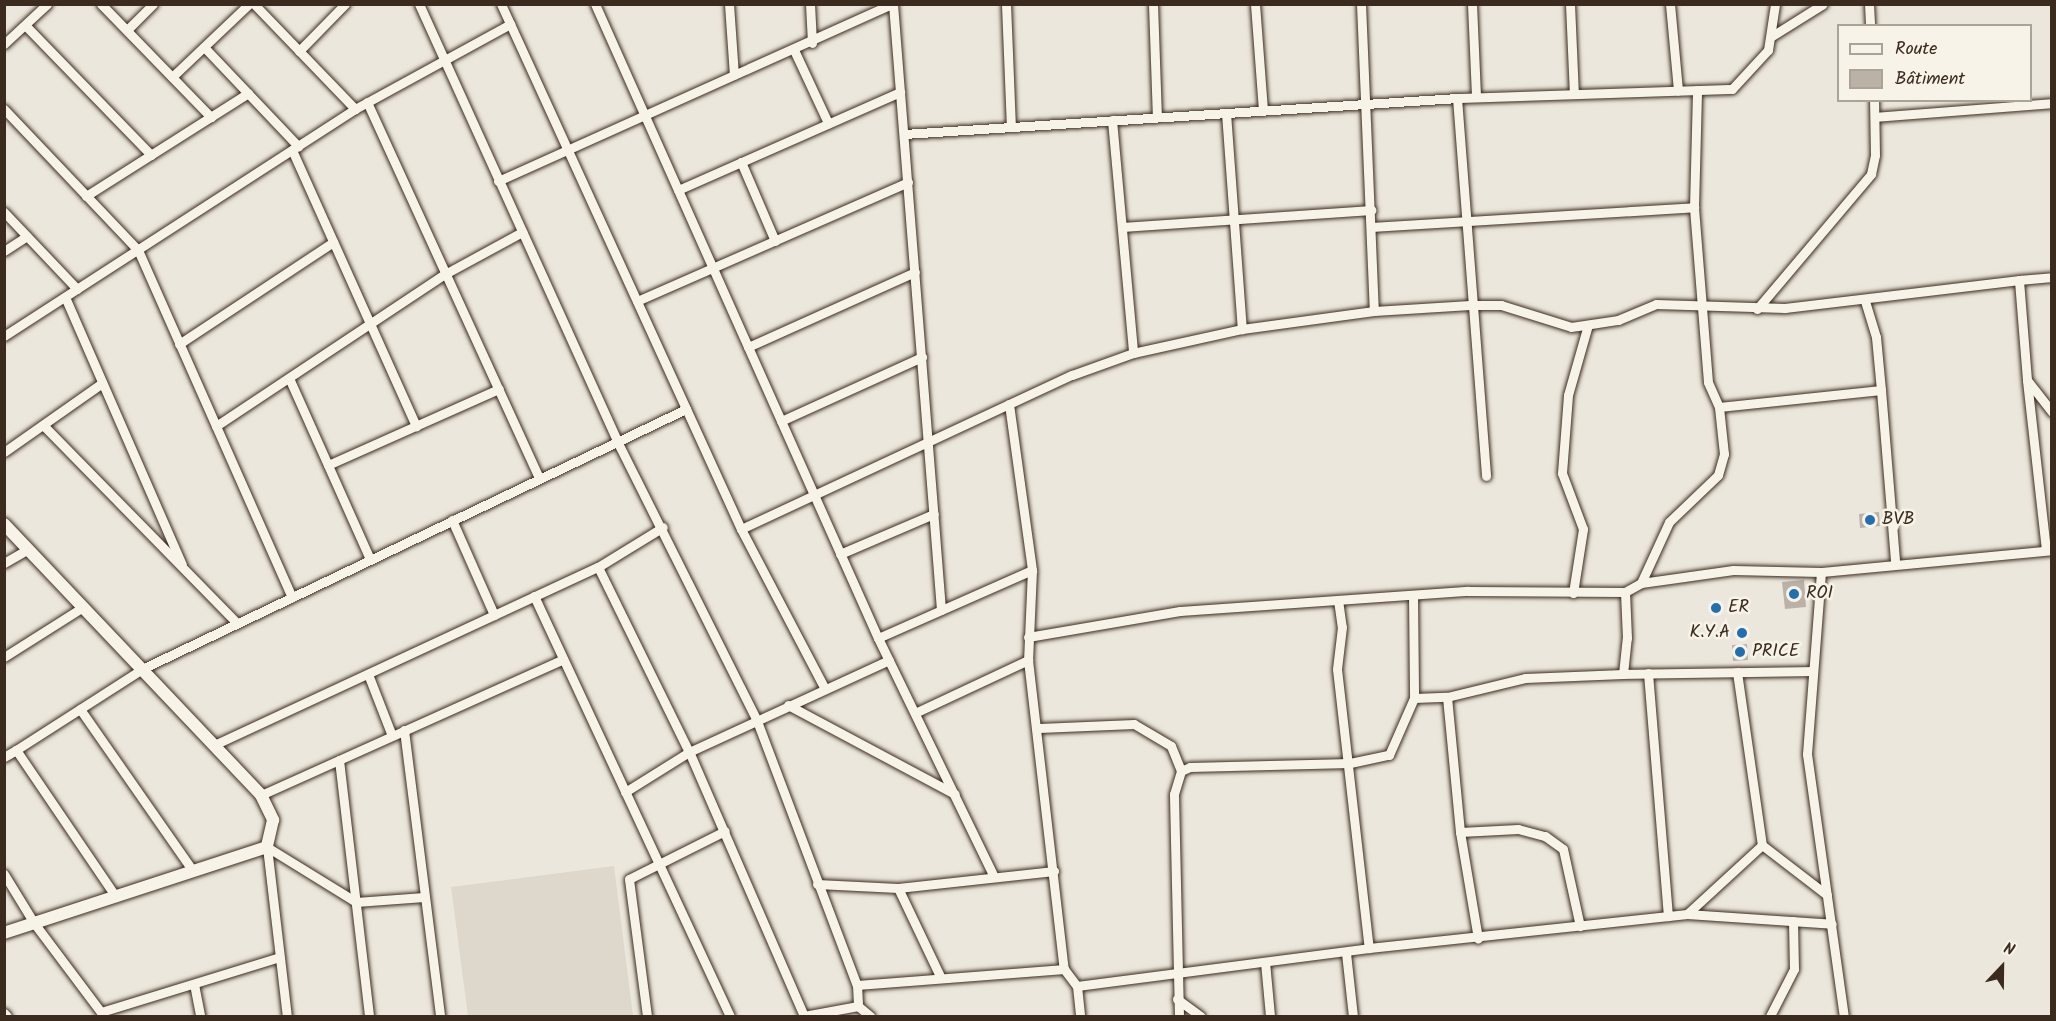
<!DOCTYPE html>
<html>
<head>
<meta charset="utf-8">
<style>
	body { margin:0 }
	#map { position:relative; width:2056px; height:1021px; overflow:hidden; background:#ece7dc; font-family:Kalam,sans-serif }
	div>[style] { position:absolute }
	.built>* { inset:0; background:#ddd7cc }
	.building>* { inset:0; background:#bab2a7 }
	.roads { filter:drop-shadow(0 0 2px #3b2a1e) drop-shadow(0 0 2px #3b2a1e) }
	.minor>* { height:9px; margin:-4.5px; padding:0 4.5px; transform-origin:4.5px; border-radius:4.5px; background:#f7f3e8 }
	.tertiary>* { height:12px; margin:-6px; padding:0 6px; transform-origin:6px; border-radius:6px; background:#f7f3e8 }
	.dots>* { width:16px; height:16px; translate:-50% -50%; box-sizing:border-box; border:3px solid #f7f3e8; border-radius:50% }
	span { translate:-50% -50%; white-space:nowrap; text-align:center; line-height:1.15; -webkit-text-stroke:5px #f7f3e8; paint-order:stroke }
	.poi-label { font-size:18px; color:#3b2a1e }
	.left { translate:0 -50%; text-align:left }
	.right { translate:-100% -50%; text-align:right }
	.frame { position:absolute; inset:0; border:6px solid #3b2a1e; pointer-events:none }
	.legend { position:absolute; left:1837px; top:24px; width:195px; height:78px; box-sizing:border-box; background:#f7f3e8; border:2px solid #aca397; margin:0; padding:8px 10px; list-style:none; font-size:18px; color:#3b2a1e }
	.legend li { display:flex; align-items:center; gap:12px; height:30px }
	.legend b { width:30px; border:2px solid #aca397 }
	.north { position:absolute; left:1972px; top:937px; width:60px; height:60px; -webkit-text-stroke:4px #f7f3e8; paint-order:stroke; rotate:22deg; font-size:16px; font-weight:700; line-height:24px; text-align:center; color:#3b2a1e }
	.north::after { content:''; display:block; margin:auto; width:21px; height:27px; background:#3b2a1e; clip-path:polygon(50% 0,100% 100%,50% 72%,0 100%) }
</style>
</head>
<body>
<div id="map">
	<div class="built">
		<div style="clip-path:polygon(614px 866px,633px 1016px,468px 1016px,451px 887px)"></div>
	</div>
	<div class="building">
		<div style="clip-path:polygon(1879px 512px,1880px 526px,1860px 528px,1859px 514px)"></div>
		<div style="clip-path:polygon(1804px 580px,1806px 607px,1785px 609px,1782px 582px)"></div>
		<div style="clip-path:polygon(1747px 644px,1748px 660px,1733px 661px,1732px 645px)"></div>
	</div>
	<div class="roads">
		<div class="minor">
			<div style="left:101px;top:4px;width:158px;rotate:45.8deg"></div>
			<div style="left:254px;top:4px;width:146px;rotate:46.1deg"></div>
			<div style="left:419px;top:4px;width:480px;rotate:65.6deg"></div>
			<div style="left:617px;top:441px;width:313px;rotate:63.4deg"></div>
			<div style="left:757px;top:721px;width:282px;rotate:69.3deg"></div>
			<div style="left:857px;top:985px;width:21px;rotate:87deg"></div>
			<div style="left:858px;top:1006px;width:55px;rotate:169.5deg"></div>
			<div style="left:804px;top:1016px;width:288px;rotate:-113.5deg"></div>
			<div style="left:689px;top:752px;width:206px;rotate:-116.2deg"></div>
			<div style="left:501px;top:4px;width:577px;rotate:65.43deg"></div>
			<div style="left:741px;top:529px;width:178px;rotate:62.3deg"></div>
			<div style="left:595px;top:4px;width:694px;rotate:65.95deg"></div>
			<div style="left:878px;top:638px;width:263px;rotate:64.1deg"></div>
			<div style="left:729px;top:4px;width:71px;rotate:86deg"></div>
			<div style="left:810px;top:4px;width:39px;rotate:87deg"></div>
			<div style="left:893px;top:4px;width:608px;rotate:85.47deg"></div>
			<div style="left:1006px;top:4px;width:123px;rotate:87.7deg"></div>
			<div style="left:1153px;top:4px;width:113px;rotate:88deg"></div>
			<div style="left:1255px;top:4px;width:106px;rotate:85.7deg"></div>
			<div style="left:1361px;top:4px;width:307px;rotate:87.6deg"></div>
			<div style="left:1472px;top:4px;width:93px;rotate:87.5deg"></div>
			<div style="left:1570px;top:4px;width:90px;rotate:87.5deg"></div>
			<div style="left:1670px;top:4px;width:87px;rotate:84.7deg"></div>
			<div style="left:1869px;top:4px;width:22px;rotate:87deg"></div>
			<div style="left:25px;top:25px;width:181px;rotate:45.9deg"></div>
			<div style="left:127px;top:30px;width:37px;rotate:-45deg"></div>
			<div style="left:1772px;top:36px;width:60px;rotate:-32.1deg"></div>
			<div style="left:4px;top:44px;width:59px;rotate:-42.9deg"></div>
			<div style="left:204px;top:47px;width:137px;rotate:46.5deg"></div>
			<div style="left:794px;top:50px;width:81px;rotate:65deg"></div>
			<div style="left:299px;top:51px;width:66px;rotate:-45.6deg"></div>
			<div style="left:172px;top:77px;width:106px;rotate:-43.5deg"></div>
			<div style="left:1457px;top:98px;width:379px;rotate:85.6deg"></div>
			<div style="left:367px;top:102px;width:413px;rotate:65.4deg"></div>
			<div style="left:4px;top:109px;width:195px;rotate:46.5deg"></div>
			<div style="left:138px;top:250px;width:380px;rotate:66.1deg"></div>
			<div style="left:1226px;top:113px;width:217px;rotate:85.8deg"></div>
			<div style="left:1875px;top:117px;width:178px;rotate:-4.5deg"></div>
			<div style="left:1112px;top:120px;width:234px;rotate:84.8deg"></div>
			<div style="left:904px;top:134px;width:554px;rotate:-3.72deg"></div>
			<div style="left:1457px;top:98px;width:275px;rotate:-1.9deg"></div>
			<div style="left:1732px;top:89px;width:53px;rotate:-47.3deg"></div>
			<div style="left:1768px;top:50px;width:47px;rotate:-81.3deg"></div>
			<div style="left:292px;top:150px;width:303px;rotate:65.8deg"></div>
			<div style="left:741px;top:162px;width:86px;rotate:66.7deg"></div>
			<div style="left:498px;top:181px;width:432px;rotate:-24.2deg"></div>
			<div style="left:678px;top:190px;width:243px;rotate:-23.8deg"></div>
			<div style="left:86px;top:196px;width:192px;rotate:-32.4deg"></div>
			<div style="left:4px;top:212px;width:106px;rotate:46.5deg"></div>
			<div style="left:1122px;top:227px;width:250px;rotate:-3.9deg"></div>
			<div style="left:1371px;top:227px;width:324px;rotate:-3.5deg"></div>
			<div style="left:4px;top:251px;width:27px;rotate:-33deg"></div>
			<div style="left:65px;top:297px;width:292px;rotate:66.4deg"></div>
			<div style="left:637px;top:301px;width:296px;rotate:-23.7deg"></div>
			<div style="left:1757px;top:309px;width:177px;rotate:-49.8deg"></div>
			<div style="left:1871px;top:174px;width:19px;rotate:-78deg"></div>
			<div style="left:1875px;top:155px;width:55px;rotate:-91deg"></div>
			<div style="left:4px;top:336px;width:418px;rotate:-32.9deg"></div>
			<div style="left:355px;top:109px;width:177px;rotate:-28.7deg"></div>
			<div style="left:179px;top:344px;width:185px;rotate:-33.5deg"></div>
			<div style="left:748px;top:347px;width:183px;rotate:-24.2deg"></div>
			<div style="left:289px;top:378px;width:198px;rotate:65.9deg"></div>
			<div style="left:2027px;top:380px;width:100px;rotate:-94.6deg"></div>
			<div style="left:2019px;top:280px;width:33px;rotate:-5deg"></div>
			<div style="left:1881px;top:390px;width:172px;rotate:85.3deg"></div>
			<div style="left:1009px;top:404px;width:168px;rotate:82.1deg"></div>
			<div style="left:1719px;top:407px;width:163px;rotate:-6deg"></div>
			<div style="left:1881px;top:390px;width:53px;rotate:-95.4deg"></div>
			<div style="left:1876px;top:337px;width:39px;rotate:-107deg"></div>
			<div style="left:781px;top:421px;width:155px;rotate:-24.4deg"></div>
			<div style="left:43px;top:425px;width:277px;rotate:45.6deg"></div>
			<div style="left:216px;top:426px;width:275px;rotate:-33.6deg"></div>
			<div style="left:445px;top:274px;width:88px;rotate:-28.6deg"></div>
			<div style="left:4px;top:452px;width:120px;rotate:-35.1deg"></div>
			<div style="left:328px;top:465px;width:187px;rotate:-24deg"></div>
			<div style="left:452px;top:520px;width:104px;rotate:66.1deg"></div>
			<div style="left:741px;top:529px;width:365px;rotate:-25deg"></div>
			<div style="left:1072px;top:375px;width:65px;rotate:-19.8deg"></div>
			<div style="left:1133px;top:353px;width:112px;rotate:-12.4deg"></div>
			<div style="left:1242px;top:329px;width:133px;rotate:-7.8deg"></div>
			<div style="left:1374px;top:311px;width:96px;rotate:-3.6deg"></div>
			<div style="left:1470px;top:305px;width:31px"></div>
			<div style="left:1501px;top:305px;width:73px;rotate:17.4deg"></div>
			<div style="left:1571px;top:327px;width:48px;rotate:-8.5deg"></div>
			<div style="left:1618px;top:320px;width:41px;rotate:-22.8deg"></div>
			<div style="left:1656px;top:304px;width:129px;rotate:1.8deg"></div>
			<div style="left:1785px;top:308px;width:236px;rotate:-6.8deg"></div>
			<div style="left:2046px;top:550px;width:171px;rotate:-96.4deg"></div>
			<div style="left:2027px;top:380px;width:41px;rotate:52deg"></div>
			<div style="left:840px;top:554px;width:102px;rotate:-23.1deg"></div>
			<div style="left:4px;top:563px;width:28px;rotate:-30deg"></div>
			<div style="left:1821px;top:572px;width:183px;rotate:94.4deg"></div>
			<div style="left:1807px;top:754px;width:265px;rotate:82deg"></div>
			<div style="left:1641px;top:583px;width:67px;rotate:-65.3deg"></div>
			<div style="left:1669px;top:522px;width:68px;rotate:-43.8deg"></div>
			<div style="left:1718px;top:475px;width:22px;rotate:-74deg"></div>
			<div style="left:1724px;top:454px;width:47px;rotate:-96.1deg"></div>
			<div style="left:1719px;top:407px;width:27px;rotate:-114deg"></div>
			<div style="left:1708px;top:382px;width:176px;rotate:-94.6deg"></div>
			<div style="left:1694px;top:207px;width:117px;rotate:-88.5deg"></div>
			<div style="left:1573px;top:593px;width:65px;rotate:-81.1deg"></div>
			<div style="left:1583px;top:529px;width:60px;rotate:-110.6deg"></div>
			<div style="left:1562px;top:473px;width:78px;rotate:-85.6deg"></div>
			<div style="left:1568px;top:395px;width:73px;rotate:-74.1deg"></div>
			<div style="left:1413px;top:595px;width:103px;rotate:89.4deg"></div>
			<div style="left:534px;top:596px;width:463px;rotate:65deg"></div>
			<div style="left:1338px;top:600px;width:27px;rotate:82deg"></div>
			<div style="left:1342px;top:627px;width:42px;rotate:96.8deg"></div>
			<div style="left:1337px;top:669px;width:281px;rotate:83.5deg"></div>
			<div style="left:1028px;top:637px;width:154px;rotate:-9.7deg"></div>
			<div style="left:1180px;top:611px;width:289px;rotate:-4deg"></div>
			<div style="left:1468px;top:591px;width:157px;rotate:0.4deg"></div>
			<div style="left:1625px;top:592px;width:18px;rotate:-29deg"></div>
			<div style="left:1641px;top:583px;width:93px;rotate:-8deg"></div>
			<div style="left:1733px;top:570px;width:88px;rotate:1.3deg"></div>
			<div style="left:1821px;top:572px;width:232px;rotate:-5.4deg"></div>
			<div style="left:878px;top:638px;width:168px;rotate:-23.8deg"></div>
			<div style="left:1032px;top:570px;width:90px;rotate:92.5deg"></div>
			<div style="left:1028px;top:660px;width:311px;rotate:83.4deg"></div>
			<div style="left:1064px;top:969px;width:21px;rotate:53deg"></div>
			<div style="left:1077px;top:986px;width:30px;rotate:84deg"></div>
			<div style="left:4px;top:657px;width:93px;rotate:-32.3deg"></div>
			<div style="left:1737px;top:672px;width:175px;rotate:81.8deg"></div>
			<div style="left:1762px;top:845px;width:82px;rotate:37.6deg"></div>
			<div style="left:1648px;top:673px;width:244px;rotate:85.3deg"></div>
			<div style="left:368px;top:674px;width:66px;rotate:68.8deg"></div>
			<div style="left:1623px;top:674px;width:188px;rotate:-0.9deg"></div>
			<div style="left:1447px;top:697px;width:136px;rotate:84.5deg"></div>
			<div style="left:1460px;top:832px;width:108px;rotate:80.4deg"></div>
			<div style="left:788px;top:705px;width:189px;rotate:28.1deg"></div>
			<div style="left:80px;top:709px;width:198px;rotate:55.1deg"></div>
			<div style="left:917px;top:712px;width:123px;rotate:-25.1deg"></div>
			<div style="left:1039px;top:728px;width:95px;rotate:-2.4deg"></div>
			<div style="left:1134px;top:724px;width:43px;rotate:30.7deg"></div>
			<div style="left:1171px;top:746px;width:27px;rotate:68deg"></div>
			<div style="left:404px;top:730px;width:288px;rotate:82.8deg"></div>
			<div style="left:214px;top:745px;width:423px;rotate:-24.9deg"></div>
			<div style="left:598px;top:567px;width:76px;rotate:-31.6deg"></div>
			<div style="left:4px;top:757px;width:14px;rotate:-30deg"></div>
			<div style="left:339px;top:760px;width:258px;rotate:83.3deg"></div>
			<div style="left:625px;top:792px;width:75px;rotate:-32deg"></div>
			<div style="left:689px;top:752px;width:220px;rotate:-24.7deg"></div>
			<div style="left:261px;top:795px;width:331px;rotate:-24.2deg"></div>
			<div style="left:1460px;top:832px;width:58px;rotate:-3deg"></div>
			<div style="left:1518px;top:829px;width:28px;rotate:15deg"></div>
			<div style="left:1545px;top:836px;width:22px;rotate:36deg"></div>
			<div style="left:1563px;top:849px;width:79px;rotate:77.6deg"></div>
			<div style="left:267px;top:847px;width:105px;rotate:31.7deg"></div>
			<div style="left:356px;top:902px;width:68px;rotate:-4.2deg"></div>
			<div style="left:267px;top:847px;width:170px;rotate:83.3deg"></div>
			<div style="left:4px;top:874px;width:57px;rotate:58.5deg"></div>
			<div style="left:34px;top:923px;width:115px;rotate:53.1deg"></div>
			<div style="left:817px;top:884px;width:81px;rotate:2.8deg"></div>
			<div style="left:898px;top:888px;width:157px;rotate:-6.2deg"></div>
			<div style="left:898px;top:888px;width:98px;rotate:64.5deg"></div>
			<div style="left:116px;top:897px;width:178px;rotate:-124.2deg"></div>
			<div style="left:16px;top:750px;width:150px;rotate:-32.7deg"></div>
			<div style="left:142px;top:669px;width:603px;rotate:-25.55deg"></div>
			<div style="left:1687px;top:914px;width:102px;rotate:-42.6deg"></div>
			<div style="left:1346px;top:953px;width:63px;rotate:83.7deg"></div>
			<div style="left:1265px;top:962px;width:54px;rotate:84.7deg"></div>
			<div style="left:194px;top:984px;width:33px;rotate:79deg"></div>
			<div style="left:857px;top:985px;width:208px;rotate:-4.4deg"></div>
			<div style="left:1077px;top:986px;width:294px;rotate:-7.4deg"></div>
			<div style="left:1369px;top:948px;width:320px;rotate:-6.1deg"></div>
			<div style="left:1687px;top:914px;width:145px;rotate:3.9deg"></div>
			<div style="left:1177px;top:999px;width:29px;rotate:36deg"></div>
			<div style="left:858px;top:1006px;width:16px;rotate:40deg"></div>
			<div style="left:101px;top:1012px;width:187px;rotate:-17.1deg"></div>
			<div style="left:4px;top:1013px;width:4px;rotate:45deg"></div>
			<div style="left:647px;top:1016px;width:138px;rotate:-97.5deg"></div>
			<div style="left:629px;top:879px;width:107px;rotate:-26.6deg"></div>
			<div style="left:1179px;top:1016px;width:222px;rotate:-91.3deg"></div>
			<div style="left:1174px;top:794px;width:24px;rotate:-73deg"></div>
			<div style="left:1181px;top:771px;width:10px;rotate:-24deg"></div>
			<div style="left:1190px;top:767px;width:160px;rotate:-1.4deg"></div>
			<div style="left:1350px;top:763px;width:40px;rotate:-12deg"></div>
			<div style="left:1389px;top:755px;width:62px;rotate:-66.3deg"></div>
			<div style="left:1414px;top:698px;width:33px;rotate:-2deg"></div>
			<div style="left:1447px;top:697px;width:80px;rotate:-13.7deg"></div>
			<div style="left:1525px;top:678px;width:98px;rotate:-2.3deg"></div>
			<div style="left:1623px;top:674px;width:36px;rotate:-84deg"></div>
			<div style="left:1627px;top:638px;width:46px;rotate:-92.5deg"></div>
			<div style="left:1770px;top:1016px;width:53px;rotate:-62.9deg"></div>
			<div style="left:1794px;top:969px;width:48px;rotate:-91.2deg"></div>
		</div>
		<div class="tertiary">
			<div style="left:4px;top:524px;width:373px;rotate:46.5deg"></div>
			<div style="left:261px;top:795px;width:28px;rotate:64deg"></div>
			<div style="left:273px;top:820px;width:28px;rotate:103deg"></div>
			<div style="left:267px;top:847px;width:277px;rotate:161.9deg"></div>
		</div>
	</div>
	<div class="dots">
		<div style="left:1870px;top:520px;background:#1f6fb2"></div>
		<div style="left:1794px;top:594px;background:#1f6fb2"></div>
		<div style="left:1716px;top:608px;background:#1f6fb2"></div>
		<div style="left:1742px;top:633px;background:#1f6fb2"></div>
		<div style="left:1740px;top:652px;background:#1f6fb2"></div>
	</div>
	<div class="poi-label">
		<span class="left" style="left:1882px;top:520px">BVB</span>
		<span class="left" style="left:1806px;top:594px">ROI</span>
		<span class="left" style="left:1728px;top:608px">ER</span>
		<span class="right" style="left:1730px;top:633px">K.Y.A</span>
		<span class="left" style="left:1752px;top:652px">PRICE</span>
	</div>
	<div class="frame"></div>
	<ul class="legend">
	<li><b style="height:8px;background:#f7f3e8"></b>Route</li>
	<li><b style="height:16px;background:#bab2a7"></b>Bâtiment</li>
	</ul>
	<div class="north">N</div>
</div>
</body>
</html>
